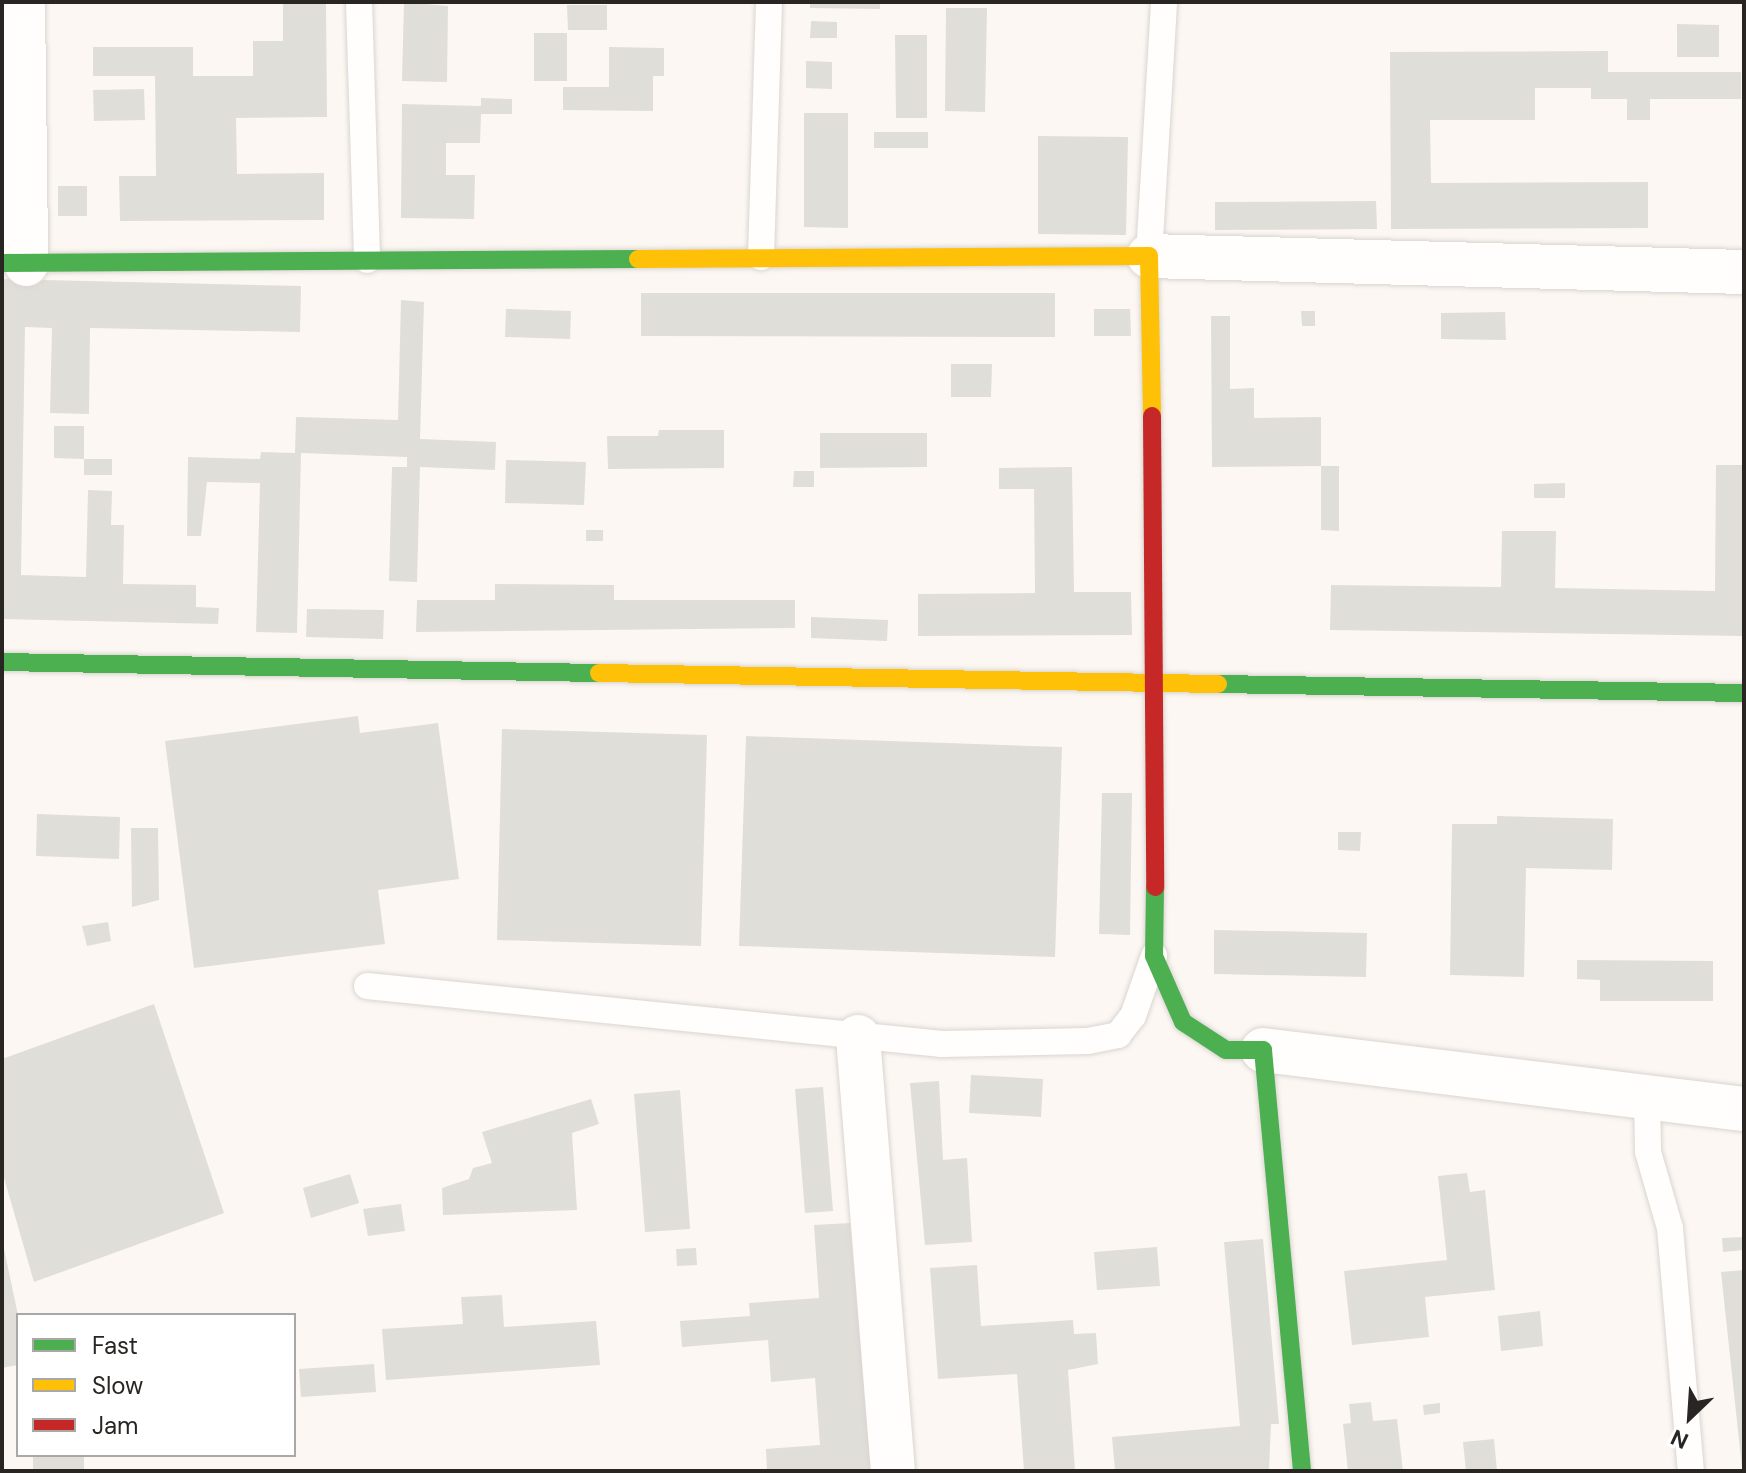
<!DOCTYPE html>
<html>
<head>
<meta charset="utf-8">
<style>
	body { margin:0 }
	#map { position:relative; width:1746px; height:1473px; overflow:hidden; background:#fcf7f2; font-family:"DM Sans",sans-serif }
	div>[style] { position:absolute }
	.building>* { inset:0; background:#e0ded9 }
	.roads { filter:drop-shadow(0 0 2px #d9d5d1) drop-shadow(0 0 2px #d9d5d1) }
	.lane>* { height:26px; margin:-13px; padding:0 13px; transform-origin:13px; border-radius:13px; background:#fffefd }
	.street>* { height:44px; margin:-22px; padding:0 22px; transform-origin:22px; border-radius:22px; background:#fffefd }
	.fast>* { height:18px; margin:-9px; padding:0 9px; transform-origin:9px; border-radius:9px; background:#4caf50 }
	.slow>* { height:18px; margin:-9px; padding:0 9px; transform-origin:9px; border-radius:9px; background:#ffc107 }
	.jam>* { height:18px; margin:-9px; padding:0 9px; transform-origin:9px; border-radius:9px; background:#c62828 }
	span { translate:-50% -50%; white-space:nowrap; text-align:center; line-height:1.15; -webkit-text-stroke:7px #fff; paint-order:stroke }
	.frame { position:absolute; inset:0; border:4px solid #292522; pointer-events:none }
	.legend { position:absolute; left:16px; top:1313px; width:280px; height:144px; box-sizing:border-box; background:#fff; border:2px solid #a9a8a7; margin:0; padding:10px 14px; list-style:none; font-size:24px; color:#292522 }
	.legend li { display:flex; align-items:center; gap:16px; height:40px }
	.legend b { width:40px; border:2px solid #a9a8a7 }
	.north { position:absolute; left:1650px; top:1377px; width:80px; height:80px; -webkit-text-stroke:6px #fff; paint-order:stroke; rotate:205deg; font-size:22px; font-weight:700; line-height:32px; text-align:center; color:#292522 }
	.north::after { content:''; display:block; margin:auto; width:28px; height:36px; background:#292522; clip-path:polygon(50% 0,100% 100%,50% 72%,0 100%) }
</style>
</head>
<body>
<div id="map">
	<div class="building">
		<div style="clip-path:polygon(283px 2px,326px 2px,327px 117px,236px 118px,237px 174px,324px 173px,324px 220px,120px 221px,119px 176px,156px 176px,155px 76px,93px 76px,93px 47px,193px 47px,193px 76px,253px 76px,253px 41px,283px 41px)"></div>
		<div style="clip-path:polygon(404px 2px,448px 6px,447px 82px,402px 81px)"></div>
		<div style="clip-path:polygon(810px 2px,880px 2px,880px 9px,810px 8px)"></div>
		<div style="clip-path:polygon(567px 5px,607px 5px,607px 30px,568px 30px)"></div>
		<div style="clip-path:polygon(946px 8px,987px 8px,985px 112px,945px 111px)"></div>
		<div style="clip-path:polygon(811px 21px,837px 22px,837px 38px,810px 38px)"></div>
		<div style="clip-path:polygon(1677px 24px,1719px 25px,1719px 57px,1677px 57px)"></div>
		<div style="clip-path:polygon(534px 33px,567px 33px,567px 81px,534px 81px)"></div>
		<div style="clip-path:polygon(895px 35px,927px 35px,927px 118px,896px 118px)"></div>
		<div style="clip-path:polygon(609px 47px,664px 48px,664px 76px,653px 76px,653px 111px,563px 110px,563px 87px,609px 87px)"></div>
		<div style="clip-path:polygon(1608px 51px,1608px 72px,1741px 72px,1741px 99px,1650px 99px,1650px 120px,1627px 120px,1627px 99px,1591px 99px,1591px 88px,1535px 88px,1535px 120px,1430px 120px,1431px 183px,1648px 182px,1648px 228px,1391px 229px,1390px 52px)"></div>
		<div style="clip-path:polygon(806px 61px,832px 62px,832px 89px,806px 88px)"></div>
		<div style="clip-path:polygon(144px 89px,145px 120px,94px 121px,93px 90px)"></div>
		<div style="clip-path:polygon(481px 98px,512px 99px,512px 114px,481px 114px,480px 143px,446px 143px,446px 175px,475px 175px,474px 219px,401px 218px,402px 104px,481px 106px)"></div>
		<div style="clip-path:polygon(804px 113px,848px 113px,848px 228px,804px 227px)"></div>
		<div style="clip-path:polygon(874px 132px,928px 132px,928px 148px,874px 148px)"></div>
		<div style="clip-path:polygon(1038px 136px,1128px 137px,1126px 235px,1038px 234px)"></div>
		<div style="clip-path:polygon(58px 186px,87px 186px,87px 216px,58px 216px)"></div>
		<div style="clip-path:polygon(1376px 201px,1377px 229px,1215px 230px,1215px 202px)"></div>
		<div style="clip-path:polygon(2px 279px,301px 286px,300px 332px,90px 328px,89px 414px,50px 413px,52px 328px,25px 327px,21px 575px,86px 577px,88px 490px,112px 491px,111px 525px,124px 525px,123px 584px,196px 585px,196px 607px,219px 608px,218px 624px,2px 619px)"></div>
		<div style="clip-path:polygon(641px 293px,1055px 293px,1055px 337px,641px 336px)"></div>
		<div style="clip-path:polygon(401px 300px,424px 302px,420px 439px,496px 442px,495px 470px,420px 467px,417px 582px,389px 581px,392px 467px,407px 467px,407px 457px,301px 453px,297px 633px,256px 632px,260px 483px,207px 482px,201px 536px,187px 536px,188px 457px,260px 459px,261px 452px,295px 453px,296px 417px,398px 420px)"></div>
		<div style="clip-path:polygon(506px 309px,571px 311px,570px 339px,505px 337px)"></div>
		<div style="clip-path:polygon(1094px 309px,1130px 309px,1131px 336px,1094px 336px)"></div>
		<div style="clip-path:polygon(1301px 311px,1315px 311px,1315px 326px,1302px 326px)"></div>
		<div style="clip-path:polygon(1505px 312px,1506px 340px,1441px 339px,1441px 313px)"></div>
		<div style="clip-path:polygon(1211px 316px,1230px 316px,1230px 389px,1254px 388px,1254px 418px,1321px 417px,1321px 466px,1339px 466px,1339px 531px,1321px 530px,1321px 466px,1212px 467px)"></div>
		<div style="clip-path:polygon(951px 364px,992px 364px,991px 397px,951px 397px)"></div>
		<div style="clip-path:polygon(54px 426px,84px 426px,84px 459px,54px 458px)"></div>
		<div style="clip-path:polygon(659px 430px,724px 430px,724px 468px,608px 469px,607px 436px,658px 436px)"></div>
		<div style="clip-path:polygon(820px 433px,927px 433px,927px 467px,820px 468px)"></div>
		<div style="clip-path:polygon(84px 459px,112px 459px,112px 475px,84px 475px)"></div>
		<div style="clip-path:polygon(506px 460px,586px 462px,584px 505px,505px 503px)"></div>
		<div style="clip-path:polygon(1716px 465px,1744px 465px,1744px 636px,1330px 630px,1331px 585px,1501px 587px,1502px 531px,1556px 531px,1555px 588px,1715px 591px)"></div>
		<div style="clip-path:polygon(1072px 467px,1074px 592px,1131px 592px,1132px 635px,918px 636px,918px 594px,1035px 593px,1034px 489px,999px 489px,999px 468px)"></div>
		<div style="clip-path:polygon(794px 471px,814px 471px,814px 487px,793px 487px)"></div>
		<div style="clip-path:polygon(1565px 483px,1565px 498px,1534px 498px,1534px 484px)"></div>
		<div style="clip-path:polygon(586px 530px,603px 530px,603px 541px,586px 541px)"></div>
		<div style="clip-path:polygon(495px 584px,614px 585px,614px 600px,795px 600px,795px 628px,416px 632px,417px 600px,495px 600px)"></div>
		<div style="clip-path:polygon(307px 609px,384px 610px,383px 639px,306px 637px)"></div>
		<div style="clip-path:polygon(811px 617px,888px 620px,887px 641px,811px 638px)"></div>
		<div style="clip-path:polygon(358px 716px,360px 733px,438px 723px,459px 879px,378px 890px,385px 944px,194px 968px,165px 741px)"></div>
		<div style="clip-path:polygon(502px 729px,707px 735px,701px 946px,497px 940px)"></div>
		<div style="clip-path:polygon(746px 736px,1062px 747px,1055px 957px,739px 946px)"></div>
		<div style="clip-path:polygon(1102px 793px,1132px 793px,1130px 935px,1099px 934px)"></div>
		<div style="clip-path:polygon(37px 814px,120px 817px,119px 859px,36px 856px)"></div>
		<div style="clip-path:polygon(1497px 816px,1613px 819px,1612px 870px,1526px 868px,1524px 977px,1450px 975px,1452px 824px,1497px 824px)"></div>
		<div style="clip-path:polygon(131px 828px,158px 828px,159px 900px,132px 907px)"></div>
		<div style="clip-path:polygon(1338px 832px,1361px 832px,1360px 851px,1338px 850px)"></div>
		<div style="clip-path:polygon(108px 922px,111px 941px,87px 946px,82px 926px)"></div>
		<div style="clip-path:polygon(1214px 930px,1367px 933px,1366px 977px,1214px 974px)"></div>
		<div style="clip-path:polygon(1577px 960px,1713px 961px,1713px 1001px,1600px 1001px,1600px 980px,1577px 979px)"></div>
		<div style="clip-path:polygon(154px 1004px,224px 1213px,34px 1282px,2px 1171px,2px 1059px)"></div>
		<div style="clip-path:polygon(971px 1075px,1043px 1079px,1041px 1117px,969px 1113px)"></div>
		<div style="clip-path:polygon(939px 1081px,943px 1160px,967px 1158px,972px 1242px,925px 1245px,910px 1083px)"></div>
		<div style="clip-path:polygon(823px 1087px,833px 1211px,805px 1213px,795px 1089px)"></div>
		<div style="clip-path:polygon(680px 1090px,690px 1229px,645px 1232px,634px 1094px)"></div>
		<div style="clip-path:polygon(591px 1099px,599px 1124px,572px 1133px,577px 1210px,443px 1215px,442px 1188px,469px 1179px,473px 1168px,492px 1163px,482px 1132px)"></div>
		<div style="clip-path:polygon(1467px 1173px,1470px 1192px,1485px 1190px,1495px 1290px,1425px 1297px,1429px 1337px,1352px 1345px,1344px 1271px,1447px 1260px,1438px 1176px)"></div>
		<div style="clip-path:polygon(350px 1174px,359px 1203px,311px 1218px,303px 1188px)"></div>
		<div style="clip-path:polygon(401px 1204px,405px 1231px,368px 1236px,363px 1209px)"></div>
		<div style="clip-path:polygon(850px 1223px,871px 1471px,767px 1471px,766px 1449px,820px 1445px,815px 1378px,771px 1382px,768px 1340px,682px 1347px,680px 1321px,750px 1316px,749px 1303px,819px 1298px,814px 1225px)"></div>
		<div style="clip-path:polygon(1744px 1237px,1744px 1250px,1723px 1252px,1722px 1238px)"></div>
		<div style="clip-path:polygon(1263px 1239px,1279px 1424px,1271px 1424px,1269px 1471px,1115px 1471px,1112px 1437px,1240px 1426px,1224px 1242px)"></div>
		<div style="clip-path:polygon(3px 1244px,18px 1315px,18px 1365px,2px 1368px)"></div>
		<div style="clip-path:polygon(1157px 1247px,1160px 1286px,1097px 1290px,1094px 1252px)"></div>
		<div style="clip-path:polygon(696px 1248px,697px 1265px,677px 1266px,676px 1249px)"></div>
		<div style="clip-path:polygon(977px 1265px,981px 1326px,1073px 1320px,1074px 1334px,1096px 1333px,1098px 1364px,1068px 1370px,1075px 1471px,1024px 1471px,1017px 1374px,938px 1379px,930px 1268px)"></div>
		<div style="clip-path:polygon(1744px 1270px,1744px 1467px,1742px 1468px,1721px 1272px)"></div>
		<div style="clip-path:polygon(502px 1295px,504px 1327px,596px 1321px,600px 1365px,386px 1380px,382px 1329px,463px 1324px,461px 1297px)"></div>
		<div style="clip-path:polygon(1540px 1311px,1543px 1346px,1501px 1351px,1498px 1316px)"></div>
		<div style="clip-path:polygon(374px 1364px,376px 1392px,301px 1397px,299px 1369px)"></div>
		<div style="clip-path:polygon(1371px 1402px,1373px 1421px,1397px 1419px,1403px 1471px,1348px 1471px,1343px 1424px,1351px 1423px,1349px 1404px)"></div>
		<div style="clip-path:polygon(1440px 1403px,1440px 1413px,1424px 1415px,1423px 1405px)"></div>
		<div style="clip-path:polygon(1494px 1439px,1497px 1471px,1466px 1471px,1463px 1442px)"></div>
		<div style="clip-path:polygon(33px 1455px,84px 1455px,84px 1471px,33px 1471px)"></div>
	</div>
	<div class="roads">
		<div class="lane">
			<div style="left:359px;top:2px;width:258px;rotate:88.2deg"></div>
			<div style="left:1149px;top:256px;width:254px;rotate:-86.6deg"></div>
			<div style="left:761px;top:257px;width:255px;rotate:-88.2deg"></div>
			<div style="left:367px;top:986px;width:578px;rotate:5.76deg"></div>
			<div style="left:942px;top:1044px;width:146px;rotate:-1.2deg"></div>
			<div style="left:1088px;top:1041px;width:31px;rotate:-11deg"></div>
			<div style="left:1118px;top:1035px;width:24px;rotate:-52deg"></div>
			<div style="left:1133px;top:1016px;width:64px;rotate:-70.7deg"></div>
			<div style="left:1647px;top:1098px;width:54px;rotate:88.9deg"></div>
			<div style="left:1648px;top:1152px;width:79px;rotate:73.9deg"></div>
			<div style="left:1670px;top:1228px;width:244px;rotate:85.1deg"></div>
		</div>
		<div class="street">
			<div style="left:23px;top:2px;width:262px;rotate:89.3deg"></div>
			<div style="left:1149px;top:256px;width:595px;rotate:1.54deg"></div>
			<div style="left:858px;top:1037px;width:435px;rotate:85.4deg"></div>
			<div style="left:1263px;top:1050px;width:485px;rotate:7deg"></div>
		</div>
		<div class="fast">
			<div style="left:2px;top:263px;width:636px;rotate:-0.36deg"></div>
			<div style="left:2px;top:662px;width:597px;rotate:1.06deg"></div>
			<div style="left:1218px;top:684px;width:526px;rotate:0.98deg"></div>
			<div style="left:1155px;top:887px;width:69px;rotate:90.8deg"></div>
			<div style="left:1154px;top:956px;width:72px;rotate:66.3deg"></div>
			<div style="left:1183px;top:1022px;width:51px;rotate:33.1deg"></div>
			<div style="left:1226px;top:1050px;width:37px"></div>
			<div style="left:1263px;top:1050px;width:423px;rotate:84.7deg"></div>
		</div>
		<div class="slow">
			<div style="left:638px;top:259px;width:511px;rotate:-0.34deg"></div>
			<div style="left:1149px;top:256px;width:160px;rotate:88.9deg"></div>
			<div style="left:599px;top:673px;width:619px;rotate:1.02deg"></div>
		</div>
		<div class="jam">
			<div style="left:1152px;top:416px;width:471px;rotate:89.6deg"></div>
		</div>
	</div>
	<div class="frame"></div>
	<ul class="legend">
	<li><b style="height:10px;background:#4caf50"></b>Fast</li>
	<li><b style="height:10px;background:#ffc107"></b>Slow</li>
	<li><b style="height:10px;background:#c62828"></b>Jam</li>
	</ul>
	<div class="north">N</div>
</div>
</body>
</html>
